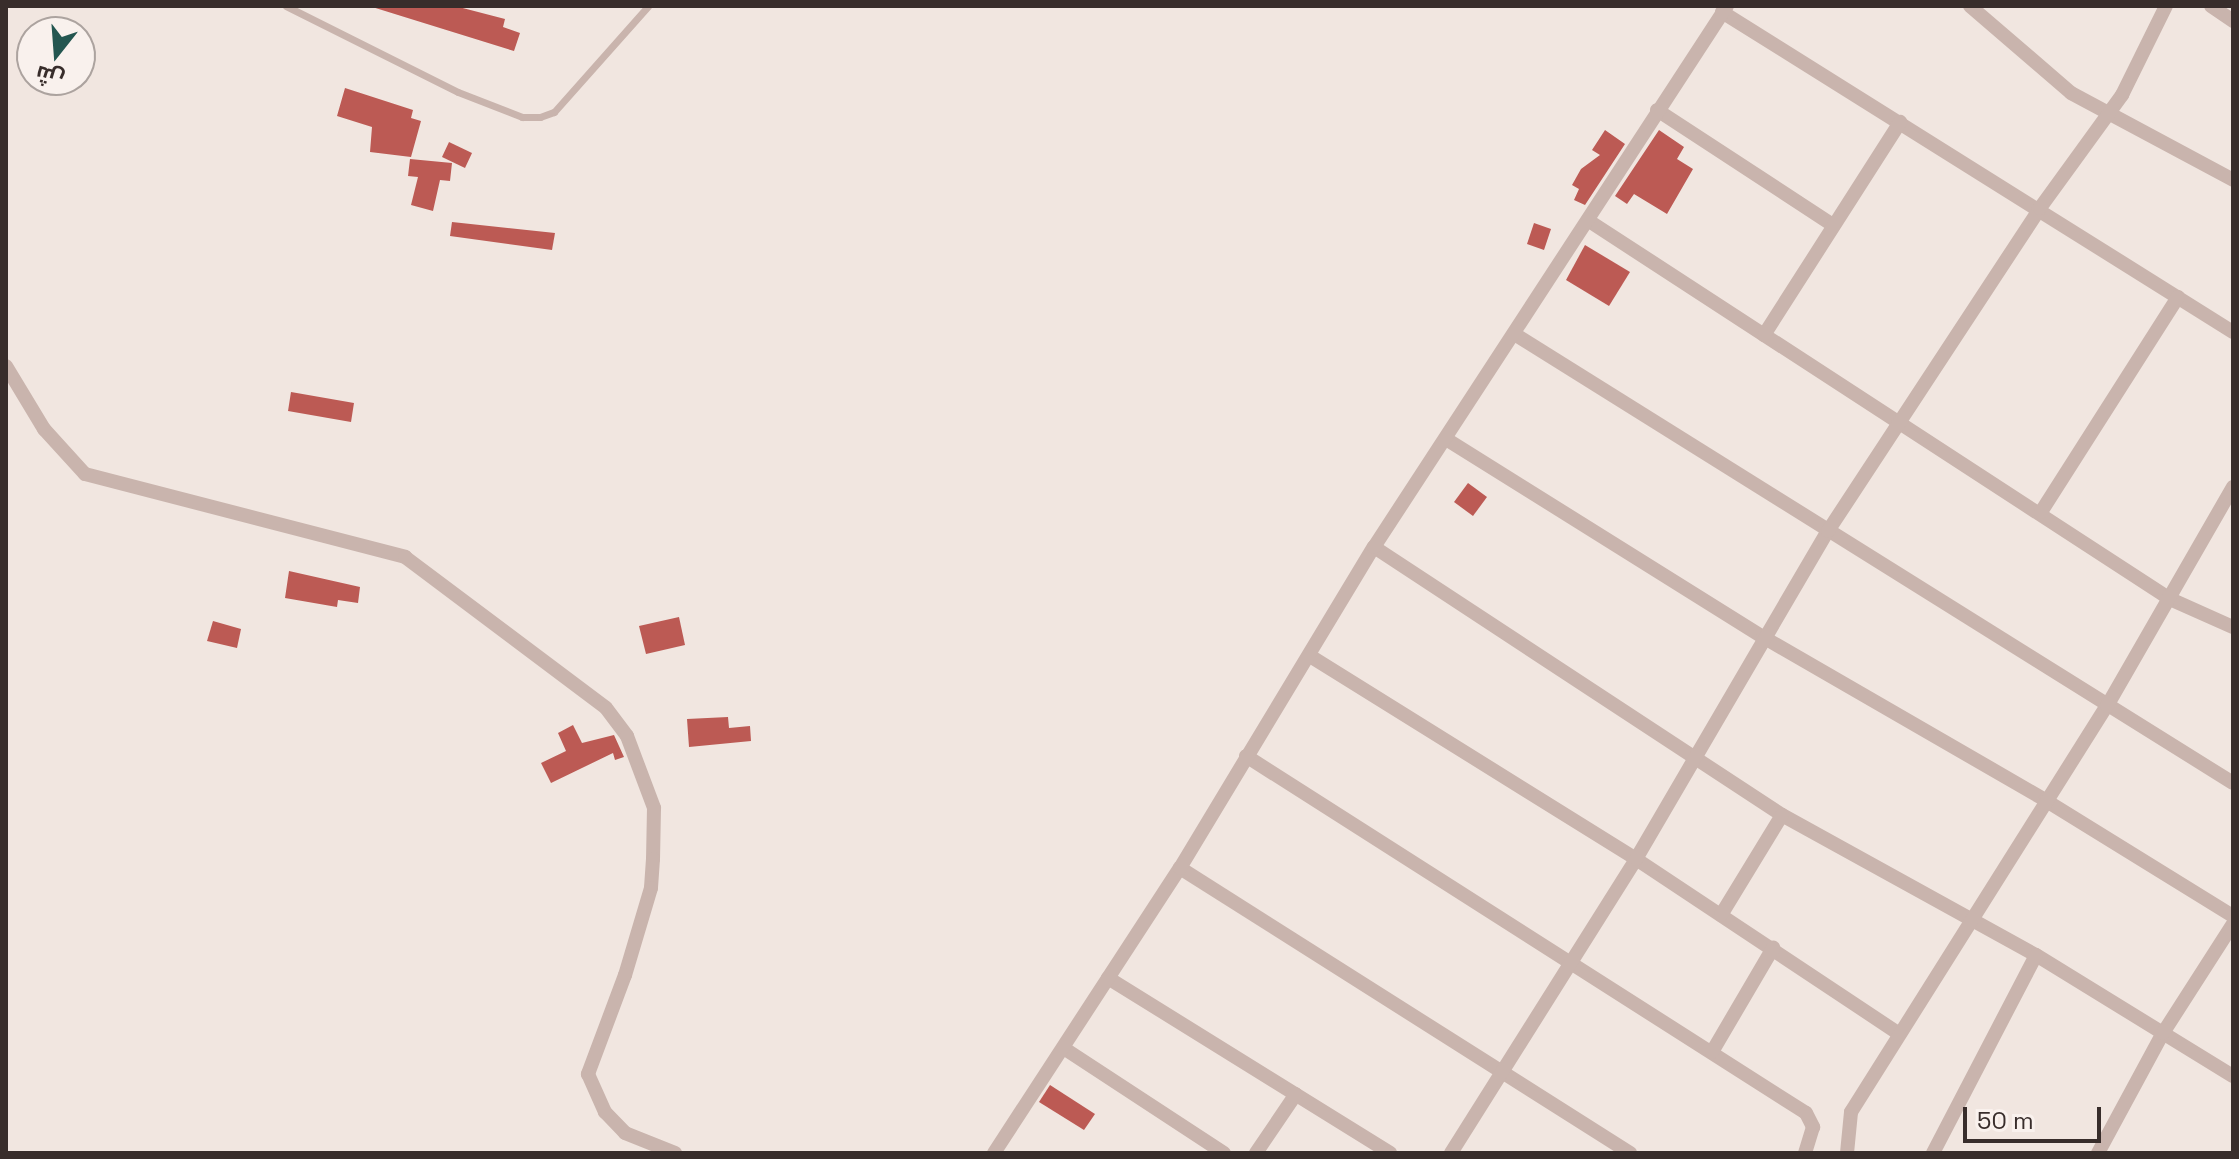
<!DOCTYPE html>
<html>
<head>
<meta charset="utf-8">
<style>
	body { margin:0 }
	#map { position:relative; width:2239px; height:1159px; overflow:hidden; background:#f1e6e0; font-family:"Space Grotesk",Cairo,sans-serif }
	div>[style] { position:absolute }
	.building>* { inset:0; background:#bc5a54 }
	.lane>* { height:7px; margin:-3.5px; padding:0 3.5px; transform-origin:3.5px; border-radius:3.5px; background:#c9b4ad }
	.street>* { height:14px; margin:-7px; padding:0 7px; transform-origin:7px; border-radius:7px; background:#c9b4ad }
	span { translate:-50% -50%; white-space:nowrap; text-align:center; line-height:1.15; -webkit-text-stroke:8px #f9f1ed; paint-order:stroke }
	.frame { position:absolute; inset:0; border:8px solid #382d2b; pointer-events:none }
	.north { position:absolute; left:16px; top:16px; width:80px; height:80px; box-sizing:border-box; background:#f9f1ed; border:2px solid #aca39f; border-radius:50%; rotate:197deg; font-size:22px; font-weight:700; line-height:32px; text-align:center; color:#382d2b }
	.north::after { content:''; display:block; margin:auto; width:28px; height:36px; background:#245650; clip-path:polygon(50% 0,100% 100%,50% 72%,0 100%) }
	.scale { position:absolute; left:1963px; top:1107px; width:138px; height:36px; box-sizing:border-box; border:4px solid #382d2b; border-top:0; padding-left:10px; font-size:24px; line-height:28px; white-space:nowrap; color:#382d2b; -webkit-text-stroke:6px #f9f1ed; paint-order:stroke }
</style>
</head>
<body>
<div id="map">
	<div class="building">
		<div style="clip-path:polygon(369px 6px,455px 6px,505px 19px,503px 27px,520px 33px,514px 51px)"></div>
		<div style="clip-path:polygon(345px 88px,413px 110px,411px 118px,421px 121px,411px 157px,370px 152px,372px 127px,337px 116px)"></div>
		<div style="clip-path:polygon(1605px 130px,1625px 144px,1585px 205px,1574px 200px,1579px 189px,1572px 185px,1581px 169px,1600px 155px,1592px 150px)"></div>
		<div style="clip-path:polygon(1659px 130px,1684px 147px,1677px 159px,1693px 169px,1667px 214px,1634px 194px,1627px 204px,1615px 196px)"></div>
		<div style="clip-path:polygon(449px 142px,472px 153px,465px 168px,442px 157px)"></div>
		<div style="clip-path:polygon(410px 159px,452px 163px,450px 181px,440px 180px,433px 211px,411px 205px,418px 177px,408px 176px)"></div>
		<div style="clip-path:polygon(452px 222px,555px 233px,552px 250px,450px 236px)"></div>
		<div style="clip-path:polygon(1534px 223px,1551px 229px,1544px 250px,1527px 244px)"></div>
		<div style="clip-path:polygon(1585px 245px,1630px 272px,1609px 306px,1566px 280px)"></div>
		<div style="clip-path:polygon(291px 392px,354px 403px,351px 422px,288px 411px)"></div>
		<div style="clip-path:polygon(1468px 483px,1487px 497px,1473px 516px,1454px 502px)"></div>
		<div style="clip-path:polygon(289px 571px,360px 587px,358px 603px,338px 600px,337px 607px,285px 598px)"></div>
		<div style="clip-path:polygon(679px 617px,685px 645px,646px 654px,639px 626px)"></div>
		<div style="clip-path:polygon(213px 621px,241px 629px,237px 648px,207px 641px)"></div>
		<div style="clip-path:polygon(728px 717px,729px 728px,750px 726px,751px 741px,689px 747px,687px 719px)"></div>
		<div style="clip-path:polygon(573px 725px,582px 743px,614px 735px,624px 757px,615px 760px,613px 753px,551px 783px,541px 763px,566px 751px,558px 733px)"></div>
		<div style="clip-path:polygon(1050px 1085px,1095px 1114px,1084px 1130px,1039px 1102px)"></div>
	</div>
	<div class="lane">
		<div style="left:286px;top:6px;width:192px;rotate:26.6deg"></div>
		<div style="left:458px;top:92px;width:69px;rotate:21.3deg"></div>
		<div style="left:522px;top:117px;width:18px"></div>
		<div style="left:540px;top:117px;width:15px;rotate:-20deg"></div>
		<div style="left:554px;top:112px;width:142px;rotate:-48.4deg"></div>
	</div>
	<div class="street">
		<div style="left:1970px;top:6px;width:133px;rotate:40.7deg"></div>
		<div style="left:2071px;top:93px;width:184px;rotate:28.2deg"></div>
		<div style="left:2211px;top:6px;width:27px;rotate:34deg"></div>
		<div style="left:1722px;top:12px;width:603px;rotate:32.06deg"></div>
		<div style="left:1657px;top:110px;width:208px;rotate:33.2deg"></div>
		<div style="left:1589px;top:221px;width:693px;rotate:33.05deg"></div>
		<div style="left:2170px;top:599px;width:69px;rotate:24deg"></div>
		<div style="left:1516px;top:335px;width:845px;rotate:32deg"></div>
		<div style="left:1764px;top:335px;width:253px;rotate:-57.4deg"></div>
		<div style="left:6px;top:366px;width:74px;rotate:58.9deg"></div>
		<div style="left:44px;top:429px;width:61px;rotate:47.7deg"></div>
		<div style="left:85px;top:474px;width:331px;rotate:14.5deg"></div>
		<div style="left:405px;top:557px;width:251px;rotate:36.9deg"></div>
		<div style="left:606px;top:708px;width:35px;rotate:53deg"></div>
		<div style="left:627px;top:736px;width:77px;rotate:69.4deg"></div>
		<div style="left:654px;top:808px;width:51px;rotate:91.1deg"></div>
		<div style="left:653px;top:859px;width:29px;rotate:94deg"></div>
		<div style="left:651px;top:888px;width:91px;rotate:106.6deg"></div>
		<div style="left:625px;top:975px;width:106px;rotate:110.5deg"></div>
		<div style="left:588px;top:1074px;width:42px;rotate:65.9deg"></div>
		<div style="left:605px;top:1112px;width:29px;rotate:46deg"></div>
		<div style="left:625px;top:1133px;width:54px;rotate:21.8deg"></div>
		<div style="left:1446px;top:439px;width:374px;rotate:32deg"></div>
		<div style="left:1763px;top:637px;width:326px;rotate:30deg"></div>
		<div style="left:2045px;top:800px;width:221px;rotate:31.7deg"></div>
		<div style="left:2041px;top:512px;width:255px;rotate:-57.5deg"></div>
		<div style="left:1374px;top:547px;width:488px;rotate:33.3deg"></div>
		<div style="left:1782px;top:815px;width:290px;rotate:28.9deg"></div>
		<div style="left:2036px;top:955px;width:231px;rotate:31.6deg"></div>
		<div style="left:1310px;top:656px;width:384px;rotate:31.9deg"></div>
		<div style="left:1636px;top:859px;width:315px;rotate:33.6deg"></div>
		<div style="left:1246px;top:756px;width:664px;rotate:32.52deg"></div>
		<div style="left:1806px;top:1113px;width:16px;rotate:63deg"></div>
		<div style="left:1813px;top:1127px;width:27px;rotate:107deg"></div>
		<div style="left:1180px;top:868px;width:533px;rotate:32.35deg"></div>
		<div style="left:1721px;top:915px;width:117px;rotate:-58.6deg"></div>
		<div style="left:1108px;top:978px;width:332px;rotate:31.8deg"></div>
		<div style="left:1065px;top:1049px;width:190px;rotate:33.2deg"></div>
		<div style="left:1712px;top:1052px;width:121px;rotate:-59.6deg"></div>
		<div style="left:994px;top:1153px;width:340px;rotate:-56.9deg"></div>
		<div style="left:1180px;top:868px;width:375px;rotate:-58.9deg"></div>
		<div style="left:1374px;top:547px;width:646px;rotate:-56.88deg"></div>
		<div style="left:1256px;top:1153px;width:71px;rotate:-55.9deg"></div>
		<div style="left:1451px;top:1153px;width:347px;rotate:-57.8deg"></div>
		<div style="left:1636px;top:859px;width:380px;rotate:-59.7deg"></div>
		<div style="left:1828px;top:531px;width:386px;rotate:-56.7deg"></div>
		<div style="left:2040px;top:208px;width:140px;rotate:-54deg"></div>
		<div style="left:2122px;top:95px;width:99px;rotate:-63.7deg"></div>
		<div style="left:1847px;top:1153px;width:41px;rotate:-84.4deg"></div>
		<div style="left:1851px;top:1112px;width:480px;rotate:-57.8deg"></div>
		<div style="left:2107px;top:706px;width:253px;rotate:-60.1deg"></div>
		<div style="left:1933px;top:1153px;width:223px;rotate:-62.5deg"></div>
		<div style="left:2098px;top:1153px;width:136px;rotate:-61.6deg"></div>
		<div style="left:2163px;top:1033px;width:130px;rotate:-57.3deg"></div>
	</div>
	<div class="frame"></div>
	<div class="north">ش</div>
	<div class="scale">50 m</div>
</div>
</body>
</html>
